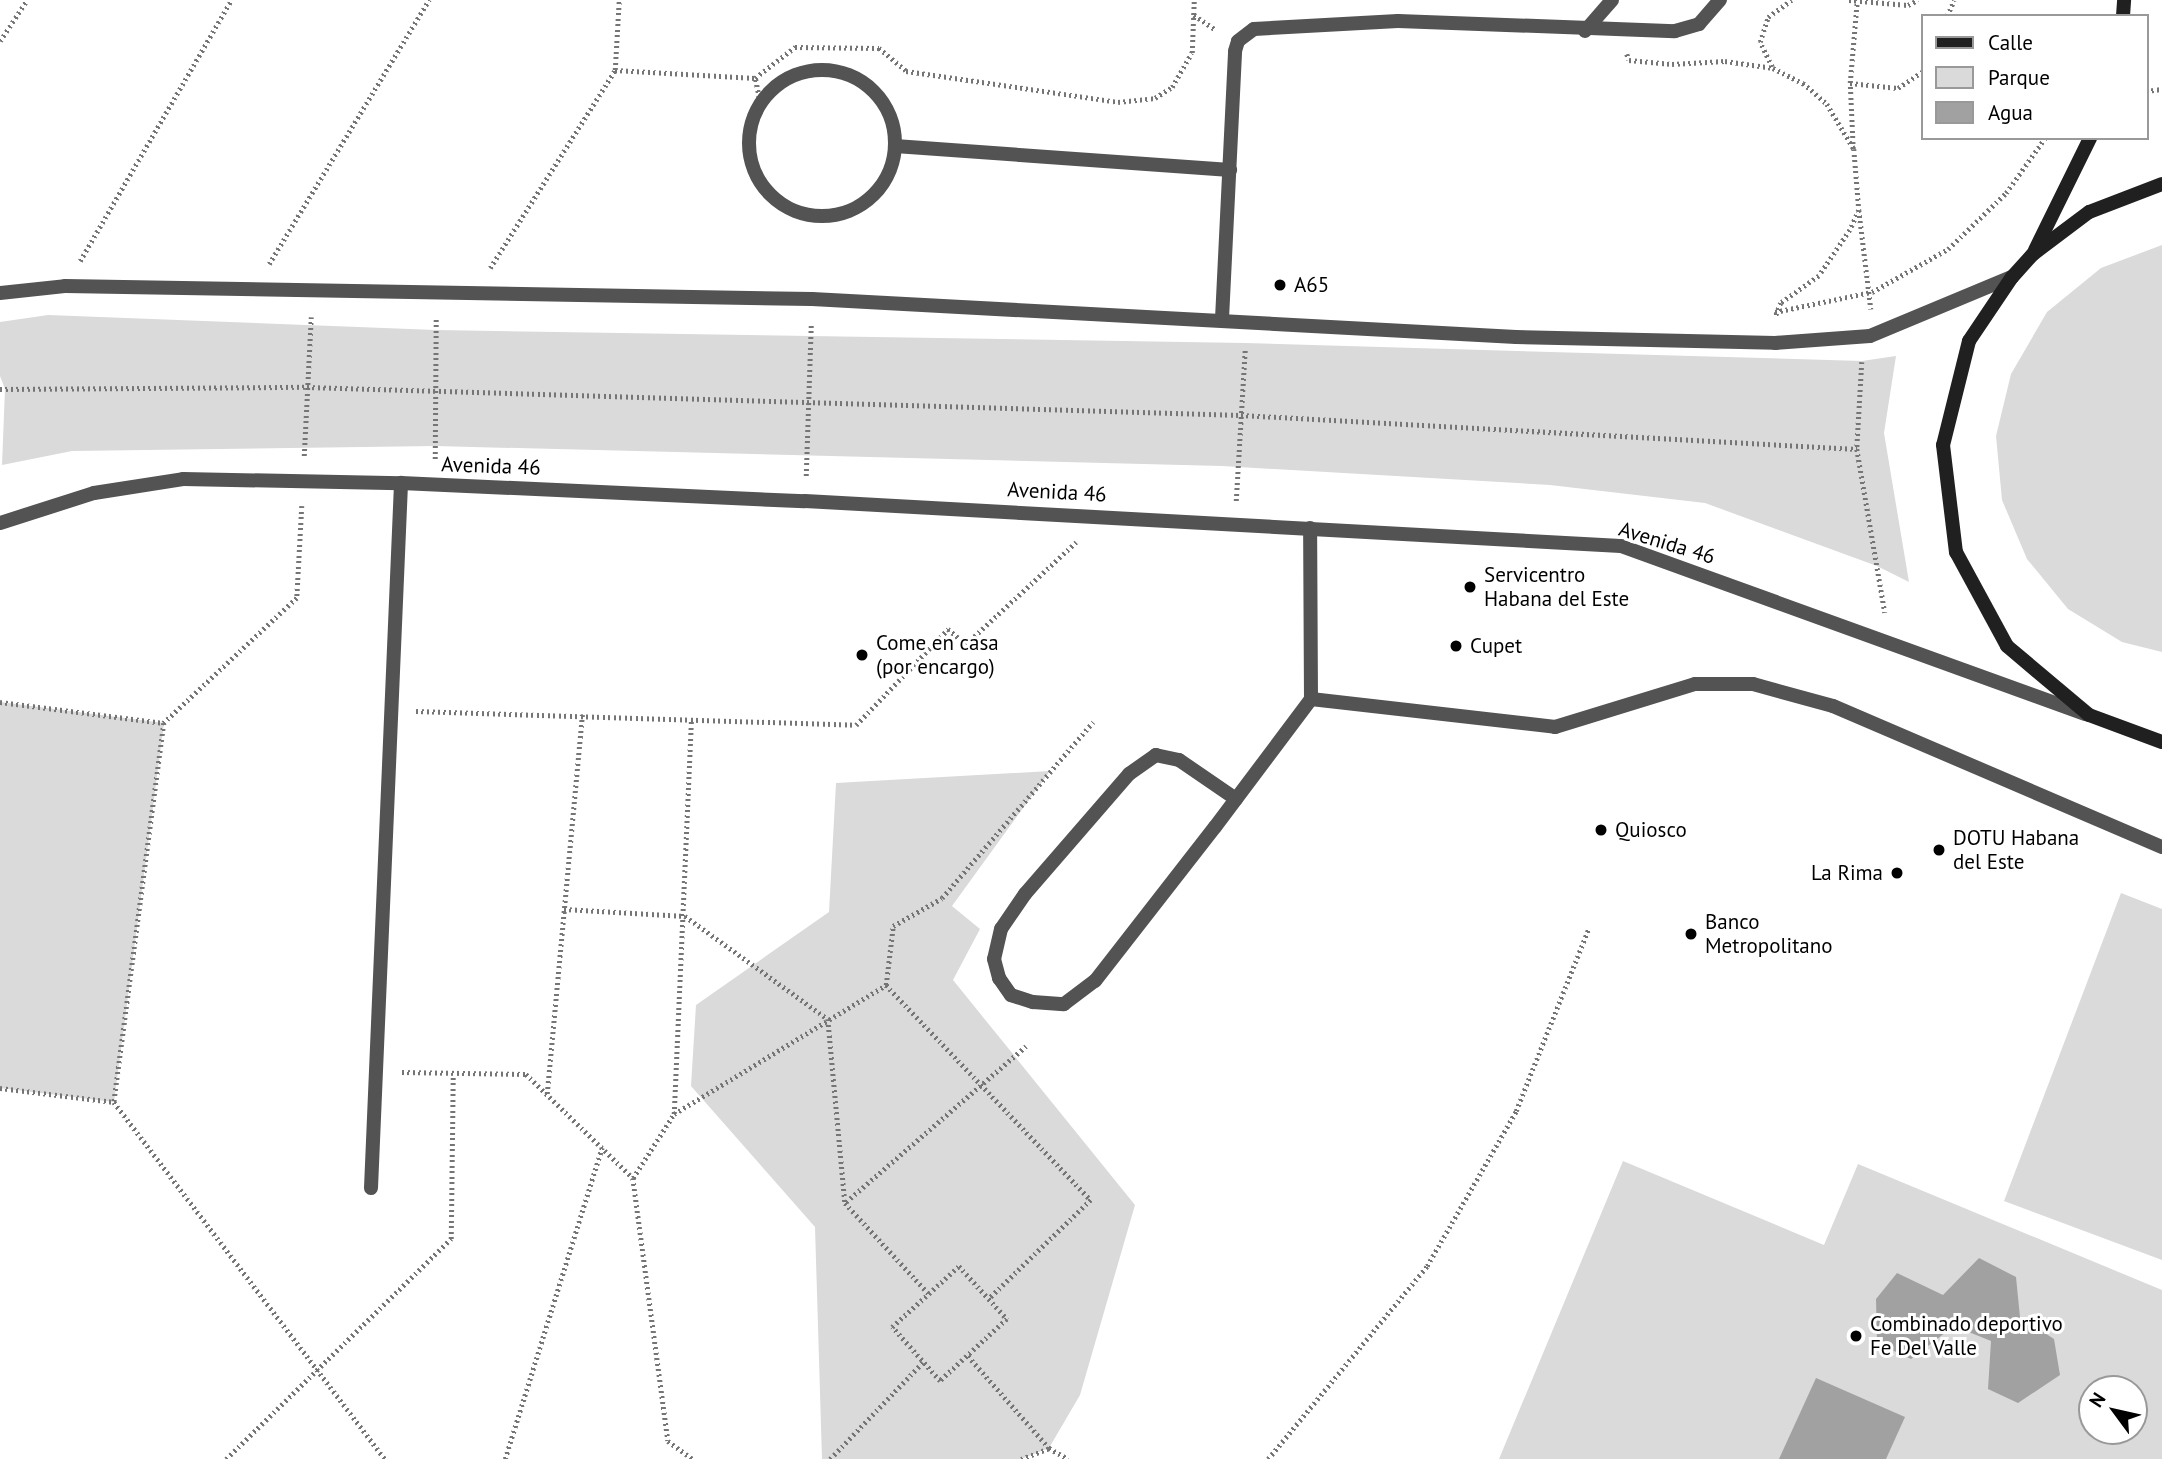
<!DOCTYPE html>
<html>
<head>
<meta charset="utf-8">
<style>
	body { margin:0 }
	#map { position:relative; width:2162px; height:1459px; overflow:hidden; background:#fff; font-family:"PT Sans",sans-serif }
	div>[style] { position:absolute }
	.green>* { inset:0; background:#dadada }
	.water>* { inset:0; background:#a1a1a1 }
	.path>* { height:4.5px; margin-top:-2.25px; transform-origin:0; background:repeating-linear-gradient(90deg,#757575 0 2px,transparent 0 5.5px) }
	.service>* { height:14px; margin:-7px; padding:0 7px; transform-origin:7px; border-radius:7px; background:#535353 }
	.service>.ring { margin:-7px; padding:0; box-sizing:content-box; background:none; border:14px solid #535353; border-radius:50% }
	.minor>* { height:14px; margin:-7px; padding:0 7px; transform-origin:7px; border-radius:7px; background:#535353 }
	.tertiary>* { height:14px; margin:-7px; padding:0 7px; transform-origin:7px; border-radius:7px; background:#535353 }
	.secondary>* { height:14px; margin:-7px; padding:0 7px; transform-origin:7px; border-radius:7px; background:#202020 }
	.dots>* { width:19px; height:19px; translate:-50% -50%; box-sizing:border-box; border:4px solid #fff; border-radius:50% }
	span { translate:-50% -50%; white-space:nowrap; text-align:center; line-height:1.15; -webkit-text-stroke:6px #fff; paint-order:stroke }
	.poi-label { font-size:21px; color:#000 }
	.left { translate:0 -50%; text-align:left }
	.right { translate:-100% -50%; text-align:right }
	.street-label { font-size:21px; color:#000 }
	.legend { position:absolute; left:1921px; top:14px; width:228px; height:126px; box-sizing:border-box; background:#fff; border:2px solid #999; margin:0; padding:9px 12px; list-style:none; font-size:21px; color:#000 }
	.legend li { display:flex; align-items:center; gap:14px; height:35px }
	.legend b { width:35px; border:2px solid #999 }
	.north { position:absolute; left:2078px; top:1375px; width:70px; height:70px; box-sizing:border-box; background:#fff; border:2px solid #999; border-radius:50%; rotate:303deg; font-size:19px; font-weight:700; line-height:28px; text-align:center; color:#000 }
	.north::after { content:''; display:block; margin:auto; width:24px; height:32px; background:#000; clip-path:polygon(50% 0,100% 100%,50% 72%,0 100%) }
</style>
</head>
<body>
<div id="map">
	<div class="green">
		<div style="clip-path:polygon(2162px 245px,2162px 652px,2122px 642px,2068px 609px,2027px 559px,2002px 500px,1996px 436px,2011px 374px,2047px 312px,2101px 268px)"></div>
		<div style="clip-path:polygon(48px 315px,436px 330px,1245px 343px,1862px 361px,1896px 356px,1884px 433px,1909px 582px,1877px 566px,1705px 503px,1550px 485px,1222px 466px,435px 446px,72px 451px,2px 465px,5px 389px,0 376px,0 322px)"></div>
		<div style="clip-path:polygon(0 702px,164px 723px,114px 1102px,0 1088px)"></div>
		<div style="clip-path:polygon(1050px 771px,952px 906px,980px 929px,953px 980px,1135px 1205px,1080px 1395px,1049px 1448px,1021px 1459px,822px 1459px,815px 1227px,691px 1086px,696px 1005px,829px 912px,836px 783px)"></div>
		<div style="clip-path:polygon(2121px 893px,2162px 909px,2162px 1260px,2004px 1201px)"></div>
		<div style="clip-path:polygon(evenodd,1623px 1161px,1824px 1245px,1858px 1164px,2162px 1290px,2162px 1459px,1499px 1459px,1623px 1161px,2092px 1389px,2134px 1389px,2134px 1431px,2092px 1431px,2092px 1389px)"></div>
	</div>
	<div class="water">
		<div style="clip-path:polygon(1979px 1258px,2016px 1277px,2020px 1317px,2054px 1339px,2060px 1375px,2018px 1403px,1988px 1389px,1991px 1341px,1954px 1326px,1911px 1359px,1877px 1343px,1876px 1299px,1897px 1273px,1943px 1295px)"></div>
		<div style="clip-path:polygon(1816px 1378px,1905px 1417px,1886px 1459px,1779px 1459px)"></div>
	</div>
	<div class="path">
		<div style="left:1849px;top:0;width:59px;rotate:4.8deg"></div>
		<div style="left:1908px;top:5px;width:11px;rotate:-27deg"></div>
		<div style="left:1194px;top:15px;width:27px;rotate:34deg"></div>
		<div style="left:1947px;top:16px;width:17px;rotate:-66deg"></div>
		<div style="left:0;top:41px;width:49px;rotate:-56.6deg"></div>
		<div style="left:1627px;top:54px;width:6px;rotate:72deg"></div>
		<div style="left:1629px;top:60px;width:43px;rotate:5.3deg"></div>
		<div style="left:1672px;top:64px;width:53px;rotate:-3.2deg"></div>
		<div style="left:1725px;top:61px;width:49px;rotate:8.3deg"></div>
		<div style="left:1773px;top:68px;width:34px;rotate:27deg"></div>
		<div style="left:1803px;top:83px;width:32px;rotate:41deg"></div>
		<div style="left:1827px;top:104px;width:52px;rotate:59deg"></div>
		<div style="left:1854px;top:149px;width:61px;rotate:85.3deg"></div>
		<div style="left:1859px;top:210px;width:22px;rotate:114deg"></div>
		<div style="left:1850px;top:230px;width:55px;rotate:124deg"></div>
		<div style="left:1819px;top:276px;width:47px;rotate:144.6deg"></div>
		<div style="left:1781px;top:303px;width:16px;rotate:112deg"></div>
		<div style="left:1772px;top:67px;width:28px;rotate:-116deg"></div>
		<div style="left:1760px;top:42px;width:26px;rotate:-72deg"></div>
		<div style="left:1768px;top:17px;width:29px;rotate:-36deg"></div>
		<div style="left:615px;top:70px;width:70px;rotate:-86.7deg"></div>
		<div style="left:1850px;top:83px;width:48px;rotate:5.9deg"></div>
		<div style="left:1898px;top:88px;width:29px;rotate:-34deg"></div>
		<div style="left:2146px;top:91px;width:16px;rotate:-7deg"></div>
		<div style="left:760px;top:103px;width:25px;rotate:-101deg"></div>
		<div style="left:755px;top:78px;width:51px;rotate:-37.8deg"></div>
		<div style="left:795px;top:47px;width:84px;rotate:0.7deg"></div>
		<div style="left:879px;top:48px;width:35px;rotate:40deg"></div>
		<div style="left:906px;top:71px;width:214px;rotate:8.3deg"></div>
		<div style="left:1118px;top:102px;width:37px;rotate:-6deg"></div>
		<div style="left:1155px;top:98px;width:20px;rotate:-33deg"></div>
		<div style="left:1172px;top:87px;width:39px;rotate:-60deg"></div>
		<div style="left:1192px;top:53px;width:53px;rotate:-87.8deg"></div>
		<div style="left:1853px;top:149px;width:66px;rotate:-92.6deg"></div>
		<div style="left:1850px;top:83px;width:82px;rotate:-85.1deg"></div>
		<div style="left:1859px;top:210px;width:100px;rotate:83.1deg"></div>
		<div style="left:80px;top:261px;width:302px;rotate:-59.9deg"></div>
		<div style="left:269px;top:264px;width:309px;rotate:-58.8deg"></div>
		<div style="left:490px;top:268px;width:234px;rotate:-57.7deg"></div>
		<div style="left:615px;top:70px;width:140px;rotate:3.3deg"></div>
		<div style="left:1775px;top:312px;width:99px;rotate:-11.7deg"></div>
		<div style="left:1872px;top:292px;width:87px;rotate:-29.5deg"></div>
		<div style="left:1948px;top:249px;width:81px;rotate:-44deg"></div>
		<div style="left:2006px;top:193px;width:67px;rotate:-54.7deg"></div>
		<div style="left:1862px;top:362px;width:87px;rotate:93.3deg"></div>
		<div style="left:1857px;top:449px;width:166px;rotate:80.3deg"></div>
		<div style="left:0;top:389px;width:307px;rotate:-0.4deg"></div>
		<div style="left:307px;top:387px;width:934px;rotate:1.72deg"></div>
		<div style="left:1241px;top:415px;width:617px;rotate:3.16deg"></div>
		<div style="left:304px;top:456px;width:139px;rotate:-87.1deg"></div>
		<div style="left:435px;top:459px;width:142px;rotate:-89.6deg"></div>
		<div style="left:806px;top:476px;width:152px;rotate:-88.1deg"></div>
		<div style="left:1236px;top:501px;width:152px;rotate:-86.6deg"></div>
		<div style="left:302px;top:506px;width:92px;rotate:93.1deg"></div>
		<div style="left:297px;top:598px;width:183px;rotate:136.8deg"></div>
		<div style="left:164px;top:723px;width:382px;rotate:97.5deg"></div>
		<div style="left:114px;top:1102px;width:448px;rotate:52.8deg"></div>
		<div style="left:0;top:702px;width:165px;rotate:7.3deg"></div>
		<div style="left:416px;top:711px;width:440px;rotate:1.8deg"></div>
		<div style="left:856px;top:725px;width:133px;rotate:-46.2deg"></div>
		<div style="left:948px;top:629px;width:23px;rotate:40deg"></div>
		<div style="left:966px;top:644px;width:150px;rotate:-42.8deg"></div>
		<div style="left:564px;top:909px;width:121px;rotate:3.3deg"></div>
		<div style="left:685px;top:916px;width:176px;rotate:35.8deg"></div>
		<div style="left:828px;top:1019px;width:185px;rotate:84.7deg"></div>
		<div style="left:845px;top:1203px;width:124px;rotate:47.3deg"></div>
		<div style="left:886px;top:985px;width:297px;rotate:46.4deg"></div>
		<div style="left:1091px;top:1200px;width:142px;rotate:135.9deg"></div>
		<div style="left:402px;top:1072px;width:124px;rotate:0.9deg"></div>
		<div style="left:526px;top:1074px;width:149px;rotate:44.2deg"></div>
		<div style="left:633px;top:1178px;width:265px;rotate:82.4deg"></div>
		<div style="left:668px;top:1441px;width:31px;rotate:36deg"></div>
		<div style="left:0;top:1088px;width:115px;rotate:7deg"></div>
		<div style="left:547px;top:1094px;width:381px;rotate:-84.7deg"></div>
		<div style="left:674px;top:1114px;width:248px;rotate:-31.3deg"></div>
		<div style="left:886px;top:985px;width:59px;rotate:-83.2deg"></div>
		<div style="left:893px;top:926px;width:56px;rotate:-29.7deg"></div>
		<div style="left:942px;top:898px;width:232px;rotate:-49.4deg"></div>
		<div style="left:633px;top:1178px;width:76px;rotate:-57.4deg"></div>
		<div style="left:674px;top:1114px;width:394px;rotate:-87.5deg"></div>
		<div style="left:846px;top:1202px;width:238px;rotate:-40.9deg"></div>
		<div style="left:959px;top:1266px;width:72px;rotate:47.8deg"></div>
		<div style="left:1007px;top:1319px;width:91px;rotate:137.2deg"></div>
		<div style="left:940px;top:1381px;width:72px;rotate:-131.6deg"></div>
		<div style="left:892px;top:1327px;width:91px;rotate:-42.3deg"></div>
		<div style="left:968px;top:1356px;width:123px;rotate:48.6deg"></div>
		<div style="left:1049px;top:1448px;width:22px;rotate:30deg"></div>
		<div style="left:226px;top:1459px;width:315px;rotate:-44.4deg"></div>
		<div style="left:451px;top:1239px;width:165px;rotate:-89.3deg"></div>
		<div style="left:505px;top:1459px;width:326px;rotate:-72.7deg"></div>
		<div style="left:830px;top:1459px;width:134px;rotate:-46.2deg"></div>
		<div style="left:1021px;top:1459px;width:30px;rotate:-21deg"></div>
		<div style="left:1268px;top:1459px;width:250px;rotate:-50.5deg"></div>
		<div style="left:1427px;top:1266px;width:179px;rotate:-60.1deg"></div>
		<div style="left:1516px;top:1111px;width:197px;rotate:-68.3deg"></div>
	</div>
	<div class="service">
		<div class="ring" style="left:749px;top:70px;width:132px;height:132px"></div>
		<div style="left:895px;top:146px;width:336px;rotate:4.1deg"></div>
		<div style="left:1311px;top:699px;width:246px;rotate:6.5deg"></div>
		<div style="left:1555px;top:727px;width:146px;rotate:-17.1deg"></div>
		<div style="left:1695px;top:684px;width:58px"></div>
		<div style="left:1753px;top:684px;width:83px;rotate:15.4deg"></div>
		<div style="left:1833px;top:706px;width:358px;rotate:23.2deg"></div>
		<div style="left:1236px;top:799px;width:69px;rotate:-145.6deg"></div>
		<div style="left:1179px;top:760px;width:24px;rotate:-168deg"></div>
		<div style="left:1156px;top:755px;width:33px;rotate:145deg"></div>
		<div style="left:1129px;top:774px;width:159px;rotate:130.9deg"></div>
		<div style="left:1025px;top:894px;width:42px;rotate:124.4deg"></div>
		<div style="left:1001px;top:929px;width:31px;rotate:103deg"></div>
		<div style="left:994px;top:959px;width:20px;rotate:75deg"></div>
		<div style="left:999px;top:978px;width:21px;rotate:55deg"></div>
		<div style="left:1011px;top:995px;width:23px;rotate:18deg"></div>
		<div style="left:1033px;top:1002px;width:31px;rotate:4deg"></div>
		<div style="left:1064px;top:1004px;width:39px;rotate:-37deg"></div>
		<div style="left:1095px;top:981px;width:195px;rotate:-52.1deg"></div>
		<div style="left:1215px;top:827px;width:160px;rotate:-53.1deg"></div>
		<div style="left:1311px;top:699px;width:171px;rotate:-90.3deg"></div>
	</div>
	<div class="minor">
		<div style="left:1585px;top:31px;width:41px;rotate:-48.9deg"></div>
		<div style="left:1222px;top:319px;width:268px;rotate:-87.2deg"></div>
		<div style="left:1235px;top:51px;width:10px;rotate:-73deg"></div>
		<div style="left:1238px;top:41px;width:20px;rotate:-37deg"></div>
		<div style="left:1254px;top:29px;width:144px;rotate:-3.2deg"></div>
		<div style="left:1398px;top:21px;width:277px;rotate:2.1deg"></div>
		<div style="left:1675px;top:31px;width:25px;rotate:-16deg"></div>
		<div style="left:1699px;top:24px;width:32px;rotate:-49deg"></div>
		<div style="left:371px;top:1188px;width:706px;rotate:-87.56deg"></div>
	</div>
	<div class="tertiary">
		<div style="left:0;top:293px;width:65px;rotate:-6.1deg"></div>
		<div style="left:65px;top:286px;width:747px;rotate:1deg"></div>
		<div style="left:812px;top:299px;width:705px;rotate:3.09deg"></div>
		<div style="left:1516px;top:337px;width:259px;rotate:1.3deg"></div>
		<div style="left:1775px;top:343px;width:95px;rotate:-4.2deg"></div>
		<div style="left:1870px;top:336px;width:154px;rotate:-22.6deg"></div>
		<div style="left:0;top:523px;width:99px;rotate:-17.7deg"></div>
		<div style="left:94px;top:493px;width:90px;rotate:-8.9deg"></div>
		<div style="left:183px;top:479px;width:218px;rotate:1.1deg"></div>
		<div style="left:401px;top:483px;width:404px;rotate:2.6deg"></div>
		<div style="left:805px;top:501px;width:817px;rotate:3.16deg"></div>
		<div style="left:1621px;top:546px;width:494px;rotate:19.9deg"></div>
	</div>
	<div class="secondary">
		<div style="left:2123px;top:16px;width:16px;rotate:-86deg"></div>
		<div style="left:2162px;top:184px;width:78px;rotate:159deg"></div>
		<div style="left:2089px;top:212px;width:70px;rotate:143.1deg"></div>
		<div style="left:2033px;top:254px;width:31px;rotate:132deg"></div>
		<div style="left:2012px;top:277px;width:77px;rotate:123.9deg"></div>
		<div style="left:1969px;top:341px;width:107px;rotate:104deg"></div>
		<div style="left:1943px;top:445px;width:108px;rotate:83.1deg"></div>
		<div style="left:1956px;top:552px;width:107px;rotate:61.5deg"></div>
		<div style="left:2007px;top:646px;width:107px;rotate:40.1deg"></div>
		<div style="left:2089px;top:715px;width:78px;rotate:20.3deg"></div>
		<div style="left:2035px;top:250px;width:125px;rotate:-63.8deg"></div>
	</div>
	<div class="dots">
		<div style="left:1280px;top:285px;background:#000"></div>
		<div style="left:1470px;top:587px;background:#000"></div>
		<div style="left:1456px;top:646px;background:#000"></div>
		<div style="left:862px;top:655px;background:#000"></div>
		<div style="left:1601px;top:830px;background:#000"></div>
		<div style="left:1939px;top:850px;background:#000"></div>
		<div style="left:1897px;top:873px;background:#000"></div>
		<div style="left:1691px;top:934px;background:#000"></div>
		<div style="left:1856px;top:1336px;background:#000"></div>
	</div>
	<div class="poi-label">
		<span class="left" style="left:1294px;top:285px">A65</span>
		<span class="left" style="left:1484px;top:587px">Servicentro<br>Habana del Este</span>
		<span class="left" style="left:876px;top:655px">Come en casa<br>(por encargo)</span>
		<span class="left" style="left:1470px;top:646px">Cupet</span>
		<span class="left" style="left:1615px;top:830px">Quiosco</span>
		<span class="left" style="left:1953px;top:850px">DOTU Habana<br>del Este</span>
		<span class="right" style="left:1883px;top:873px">La Rima</span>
		<span class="left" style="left:1705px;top:934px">Banco<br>Metropolitano</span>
		<span class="left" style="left:1870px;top:1336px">Combinado deportivo<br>Fe Del Valle</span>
	</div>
	<div class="street-label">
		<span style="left:491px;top:466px;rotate:2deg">Avenida 46</span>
		<span style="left:1057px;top:492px;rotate:3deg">Avenida 46</span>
		<span style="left:1667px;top:543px;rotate:17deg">Avenida 46</span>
	</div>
	<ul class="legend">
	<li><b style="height:9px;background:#202020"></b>Calle</li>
	<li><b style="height:19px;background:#dadada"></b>Parque</li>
	<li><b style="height:19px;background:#a1a1a1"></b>Agua</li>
	</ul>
	<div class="north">N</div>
</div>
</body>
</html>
